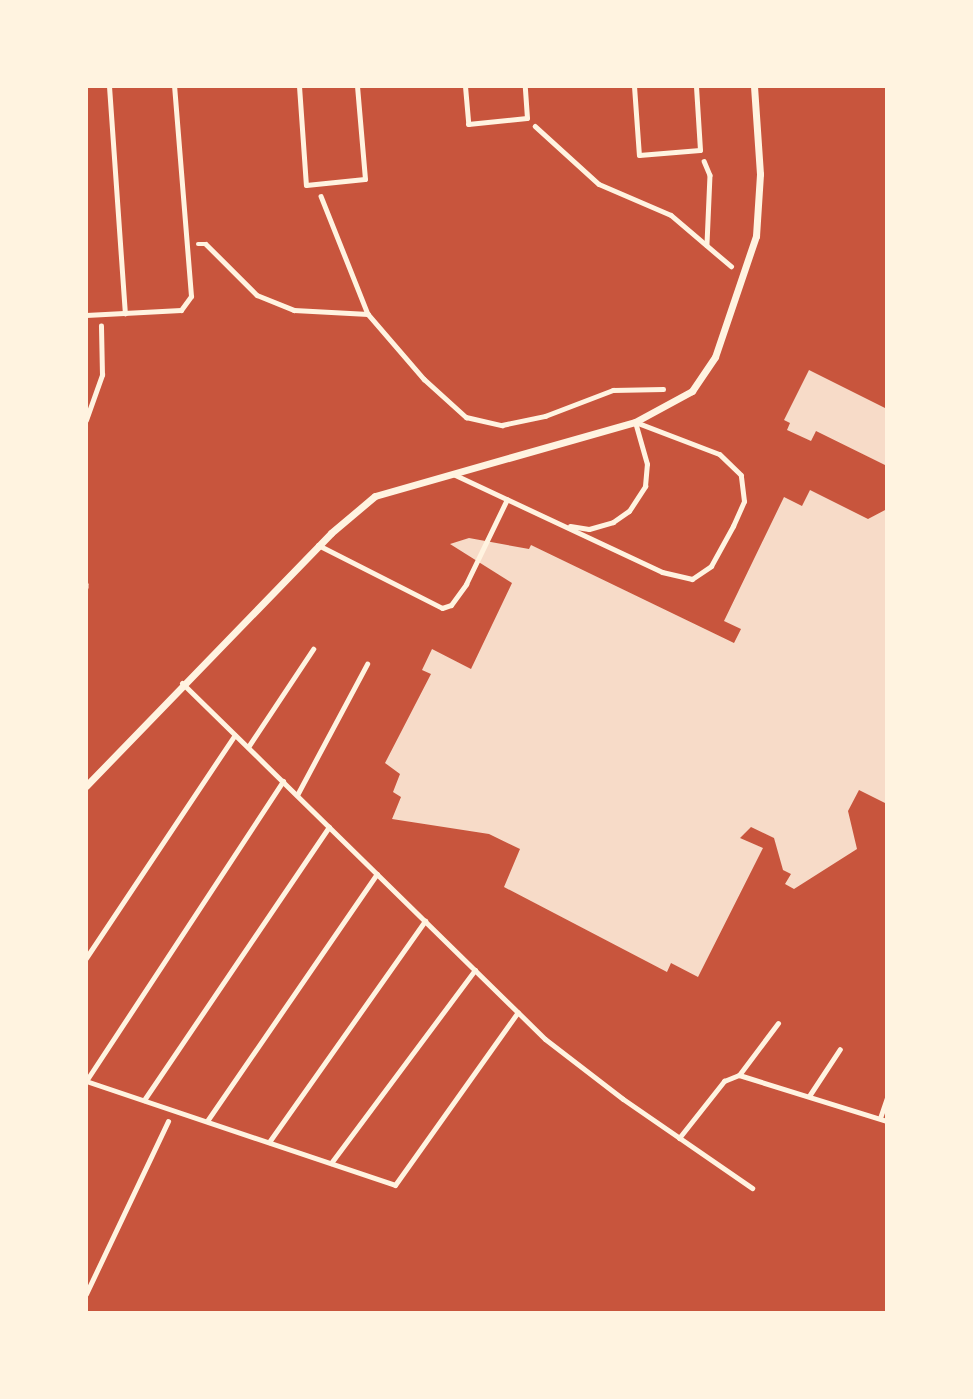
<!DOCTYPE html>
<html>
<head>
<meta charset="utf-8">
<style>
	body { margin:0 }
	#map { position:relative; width:973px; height:1399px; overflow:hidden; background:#c8553d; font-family:Figtree,sans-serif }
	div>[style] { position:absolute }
	.building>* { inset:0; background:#f7dbc8 }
	.path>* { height:4.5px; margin:-2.25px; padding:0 2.25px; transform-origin:2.25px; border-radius:2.25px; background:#fff3e0 }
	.service>* { height:5px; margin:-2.5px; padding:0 2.5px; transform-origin:2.5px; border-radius:2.5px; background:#fff3e0 }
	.minor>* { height:7px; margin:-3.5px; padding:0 3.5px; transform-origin:3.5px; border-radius:3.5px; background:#fff3e0 }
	span { translate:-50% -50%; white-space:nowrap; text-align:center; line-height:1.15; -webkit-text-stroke:5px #fff3e0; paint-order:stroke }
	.frame { position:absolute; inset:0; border:88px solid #fff3e0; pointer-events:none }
</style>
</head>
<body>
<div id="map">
	<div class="building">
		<div style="clip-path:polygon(809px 370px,887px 409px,887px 466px,816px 431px,811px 441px,787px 430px,790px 423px,784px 420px)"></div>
		<div style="clip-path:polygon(810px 490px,868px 519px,887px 509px,887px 804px,859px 790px,848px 811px,857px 849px,794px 889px,785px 884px,791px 874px,783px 870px,774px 838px,751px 827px,740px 838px,763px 848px,698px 977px,671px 963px,667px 972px,504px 887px,520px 849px,489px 834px,392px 819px,401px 797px,393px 792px,400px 774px,385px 763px,431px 674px,422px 670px,432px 649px,471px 669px,512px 583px,450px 544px,469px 538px,529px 549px,531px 545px,734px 643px,741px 629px,724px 621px,784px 497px,802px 506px)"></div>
	</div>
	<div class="path">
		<div style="left:535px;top:126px;width:86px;rotate:42.2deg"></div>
		<div style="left:599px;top:184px;width:78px;rotate:23.3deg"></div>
		<div style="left:671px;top:215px;width:79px;rotate:40.4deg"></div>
		<div style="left:704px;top:161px;width:15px;rotate:67deg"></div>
		<div style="left:710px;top:175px;width:70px;rotate:92.5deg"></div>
		<div style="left:321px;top:196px;width:127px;rotate:68.3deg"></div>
		<div style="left:368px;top:314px;width:86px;rotate:49.3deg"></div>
		<div style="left:424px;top:379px;width:57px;rotate:42.1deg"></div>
		<div style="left:466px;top:417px;width:37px;rotate:13deg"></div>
		<div style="left:502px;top:425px;width:44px;rotate:-11.8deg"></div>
		<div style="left:545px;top:416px;width:73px;rotate:-20.9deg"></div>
		<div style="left:613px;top:390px;width:50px;rotate:-1.1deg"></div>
		<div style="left:198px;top:244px;width:8px"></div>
		<div style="left:206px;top:244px;width:72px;rotate:45deg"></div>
		<div style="left:257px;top:295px;width:40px;rotate:22deg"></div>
		<div style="left:294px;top:310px;width:74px;rotate:3.1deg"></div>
		<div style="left:86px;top:420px;width:48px;rotate:-70.4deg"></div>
		<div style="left:102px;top:375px;width:49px;rotate:-91.2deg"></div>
		<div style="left:86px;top:584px;width:3px;rotate:90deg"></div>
		<div style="left:86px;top:1294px;width:191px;rotate:-64.6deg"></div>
	</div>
	<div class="service">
		<div style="left:109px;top:86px;width:228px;rotate:86deg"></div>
		<div style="left:299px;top:86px;width:99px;rotate:86deg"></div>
		<div style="left:306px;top:185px;width:59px;rotate:-5.8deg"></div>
		<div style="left:365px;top:179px;width:93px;rotate:-94.9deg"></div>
		<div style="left:465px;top:86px;width:38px;rotate:85deg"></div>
		<div style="left:468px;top:124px;width:59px;rotate:-5.8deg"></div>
		<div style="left:527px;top:118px;width:32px;rotate:-94deg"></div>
		<div style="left:634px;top:86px;width:69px;rotate:85.9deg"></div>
		<div style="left:639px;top:155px;width:61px;rotate:-4.7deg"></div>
		<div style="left:700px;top:150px;width:64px;rotate:-93.6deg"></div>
		<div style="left:86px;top:315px;width:95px;rotate:-3deg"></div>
		<div style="left:181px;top:310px;width:17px;rotate:-54deg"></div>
		<div style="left:191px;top:296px;width:211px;rotate:-94.6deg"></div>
		<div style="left:453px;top:474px;width:231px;rotate:25.1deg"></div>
		<div style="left:662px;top:572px;width:31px;rotate:13deg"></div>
		<div style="left:692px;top:579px;width:23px;rotate:-34deg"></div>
		<div style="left:711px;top:566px;width:46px;rotate:-61.2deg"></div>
		<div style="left:733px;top:526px;width:27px;rotate:-66deg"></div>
		<div style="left:744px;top:501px;width:26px;rotate:-97deg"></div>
		<div style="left:741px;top:475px;width:30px;rotate:-136deg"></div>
		<div style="left:719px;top:454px;width:90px;rotate:-159.1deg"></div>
		<div style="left:570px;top:526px;width:19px;rotate:9deg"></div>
		<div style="left:589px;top:529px;width:25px;rotate:-16deg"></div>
		<div style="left:613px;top:522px;width:19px;rotate:-35deg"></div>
		<div style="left:629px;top:511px;width:30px;rotate:-57deg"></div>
		<div style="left:645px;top:486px;width:22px;rotate:-85deg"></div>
		<div style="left:647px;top:464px;width:44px;rotate:-105.9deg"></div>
		<div style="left:318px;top:545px;width:139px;rotate:26.9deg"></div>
		<div style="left:442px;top:608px;width:9px;rotate:-18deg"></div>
		<div style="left:451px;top:605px;width:26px;rotate:-54deg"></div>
		<div style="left:466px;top:584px;width:94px;rotate:-64.2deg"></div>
		<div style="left:182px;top:683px;width:508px;rotate:44.44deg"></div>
		<div style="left:545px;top:1039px;width:98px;rotate:37.6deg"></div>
		<div style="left:623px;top:1099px;width:157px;rotate:34.6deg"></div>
		<div style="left:248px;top:747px;width:118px;rotate:-56.4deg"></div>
		<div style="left:297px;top:795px;width:149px;rotate:-61.9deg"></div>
		<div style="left:86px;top:958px;width:268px;rotate:-56.3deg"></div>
		<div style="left:739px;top:1075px;width:65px;rotate:-53.1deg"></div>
		<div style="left:86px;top:1081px;width:326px;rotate:18.6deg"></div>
		<div style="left:395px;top:1185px;width:212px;rotate:-54.6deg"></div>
		<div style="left:86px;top:1081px;width:359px;rotate:-56.7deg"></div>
		<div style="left:809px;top:1096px;width:56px;rotate:-56.6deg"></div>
		<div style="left:144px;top:1100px;width:330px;rotate:-55.9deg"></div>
		<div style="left:880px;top:1118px;width:21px;rotate:-71deg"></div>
		<div style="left:207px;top:1121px;width:300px;rotate:-55.5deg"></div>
		<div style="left:679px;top:1138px;width:73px;rotate:-51.7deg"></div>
		<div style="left:724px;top:1081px;width:16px;rotate:-22deg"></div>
		<div style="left:739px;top:1075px;width:155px;rotate:17.3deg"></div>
		<div style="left:269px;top:1142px;width:271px;rotate:-54.8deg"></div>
		<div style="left:331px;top:1163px;width:241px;rotate:-53.3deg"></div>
	</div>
	<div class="minor">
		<div style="left:86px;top:786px;width:352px;rotate:-45.9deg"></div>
		<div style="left:331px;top:533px;width:57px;rotate:-40.1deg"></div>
		<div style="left:375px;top:496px;width:270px;rotate:-15.9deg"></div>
		<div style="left:635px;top:422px;width:65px;rotate:-28.5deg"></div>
		<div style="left:692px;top:391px;width:41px;rotate:-55.9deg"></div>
		<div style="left:715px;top:357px;width:128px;rotate:-71.3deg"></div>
		<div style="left:756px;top:236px;width:62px;rotate:-86.3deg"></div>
		<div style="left:760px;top:174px;width:88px;rotate:-93.9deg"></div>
	</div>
	<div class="frame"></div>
</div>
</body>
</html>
